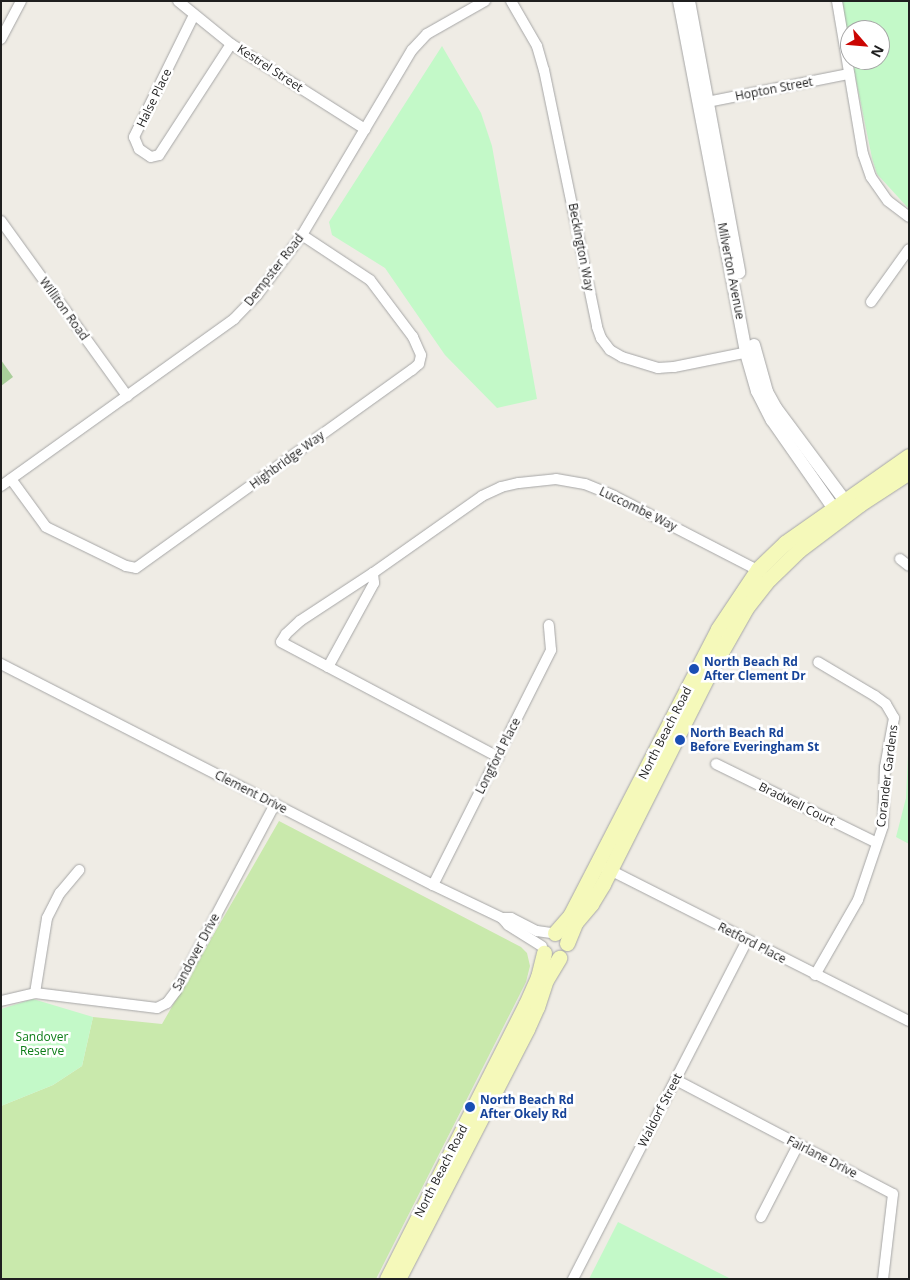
<!DOCTYPE html>
<html>
<head>
<meta charset="utf-8">
<style>
	body { margin:0 }
	#map { position:relative; width:910px; height:1280px; overflow:hidden; background:#efece5; font-family:"Open Sans",sans-serif }
	div>[style] { position:absolute }
	.grass>* { inset:0; background:#c9e9ac }
	.forest>* { inset:0; background:#a9ce9a }
	.park>* { inset:0; background:#c3f9c8 }
	.roads { filter:drop-shadow(0 0 1px #a6a6a6) drop-shadow(0 0 1px #a6a6a6) }
	.minor>* { height:10px; margin:-5px; padding:0 5px; transform-origin:5px; border-radius:5px; background:#fff }
	.tertiary>* { height:12px; margin:-6px; padding:0 6px; transform-origin:6px; border-radius:6px; background:#fff }
	.secondary>* { height:15px; margin:-7.5px; padding:0 7.5px; transform-origin:7.5px; border-radius:7.5px; background:#f5f9ba }
	.dots>* { width:14px; height:14px; translate:-50% -50%; box-sizing:border-box; border:2px solid #fff; border-radius:50% }
	span { translate:-50% -50%; white-space:nowrap; text-align:center; line-height:1.15; -webkit-text-stroke:5px #fff; paint-order:stroke }
	.street-label { font-size:12px; color:#1f1f1f }
	.transit-label { font-size:12px; color:#164399; font-weight:700 }
	.left { translate:0 -50%; text-align:left }
	.park-label { font-size:12px; color:#0d7d18 }
	.frame { position:absolute; inset:0; border:2px solid #1f1f1f; pointer-events:none }
	.north { position:absolute; left:840px; top:20px; width:50px; height:50px; box-sizing:border-box; background:#fff; border:1px solid #a5a5a5; border-radius:50%; rotate:117deg; font-size:14px; font-weight:700; line-height:20px; text-align:center; color:#1f1f1f }
	.north::after { content:''; display:block; margin:auto; width:18px; height:22px; background:#cb0603; clip-path:polygon(50% 0,100% 100%,50% 72%,0 100%) }
</style>
</head>
<body>
<div id="map">
	<div class="grass">
		<div style="clip-path:polygon(279px 821px,521px 947px,527px 953px,530px 966px,526px 982px,376px 1279px,1px 1279px,1px 1106px,53px 1085px,82px 1066px,93px 1017px,162px 1024px)"></div>
	</div>
	<div class="forest">
		<div style="clip-path:polygon(1px 360px,13px 377px,1px 386px)"></div>
	</div>
	<div class="park">
		<div style="clip-path:polygon(841px 1px,909px 1px,909px 209px,877px 174px,872px 158px,852px 60px,880px 60px,880px 30px,850px 30px,850px 48px)"></div>
		<div style="clip-path:polygon(442px 46px,481px 113px,492px 146px,537px 399px,497px 408px,445px 355px,385px 268px,332px 235px,329px 222px)"></div>
		<div style="clip-path:polygon(909px 734px,909px 844px,896px 837px,906px 798px)"></div>
		<div style="clip-path:polygon(33px 999px,93px 1017px,82px 1066px,53px 1085px,1px 1106px,1px 1009px)"></div>
		<div style="clip-path:polygon(618px 1222px,731px 1279px,589px 1279px)"></div>
	</div>
	<div class="roads">
		<div class="minor">
			<div style="left:178px;top:1px;width:68px;rotate:39.1deg"></div>
			<div style="left:231px;top:44px;width:159px;rotate:32.4deg"></div>
			<div style="left:511px;top:1px;width:52px;rotate:60deg"></div>
			<div style="left:537px;top:46px;width:25px;rotate:74deg"></div>
			<div style="left:544px;top:70px;width:262px;rotate:78.3deg"></div>
			<div style="left:597px;top:327px;width:12px;rotate:70deg"></div>
			<div style="left:601px;top:338px;width:15px;rotate:53deg"></div>
			<div style="left:610px;top:350px;width:14px;rotate:30deg"></div>
			<div style="left:622px;top:357px;width:38px;rotate:17deg"></div>
			<div style="left:658px;top:368px;width:16px;rotate:-4deg"></div>
			<div style="left:674px;top:367px;width:81px;rotate:-11.4deg"></div>
			<div style="left:837px;top:1px;width:155px;rotate:80.4deg"></div>
			<div style="left:863px;top:154px;width:24px;rotate:71deg"></div>
			<div style="left:871px;top:177px;width:29px;rotate:55deg"></div>
			<div style="left:888px;top:201px;width:26px;rotate:37deg"></div>
			<div style="left:194px;top:15px;width:136px;rotate:116.2deg"></div>
			<div style="left:134px;top:137px;width:13px;rotate:67deg"></div>
			<div style="left:139px;top:149px;width:14px;rotate:34deg"></div>
			<div style="left:151px;top:157px;width:8px;rotate:-14deg"></div>
			<div style="left:159px;top:155px;width:132px;rotate:-57deg"></div>
			<div style="left:1px;top:39px;width:43px;rotate:-62.2deg"></div>
			<div style="left:702px;top:103px;width:150px;rotate:-11.2deg"></div>
			<div style="left:1px;top:221px;width:216px;rotate:54.2deg"></div>
			<div style="left:871px;top:302px;width:65px;rotate:-54.4deg"></div>
			<div style="left:11px;top:479px;width:59px;rotate:53.9deg"></div>
			<div style="left:46px;top:527px;width:89px;rotate:26deg"></div>
			<div style="left:126px;top:566px;width:10px;rotate:11deg"></div>
			<div style="left:136px;top:568px;width:340px;rotate:-35.7deg"></div>
			<div style="left:412px;top:370px;width:9px;rotate:-41deg"></div>
			<div style="left:419px;top:364px;width:9px;rotate:-77deg"></div>
			<div style="left:421px;top:355px;width:20px;rotate:-114deg"></div>
			<div style="left:413px;top:337px;width:71px;rotate:-127deg"></div>
			<div style="left:370px;top:280px;width:82px;rotate:-146.5deg"></div>
			<div style="left:1px;top:486px;width:287px;rotate:-35.6deg"></div>
			<div style="left:234px;top:319px;width:33px;rotate:-46deg"></div>
			<div style="left:257px;top:295px;width:75px;rotate:-53.1deg"></div>
			<div style="left:302px;top:235px;width:215px;rotate:-59.3deg"></div>
			<div style="left:412px;top:50px;width:22px;rotate:-47deg"></div>
			<div style="left:427px;top:34px;width:67px;rotate:-29.6deg"></div>
			<div style="left:900px;top:559px;width:11px;rotate:38deg"></div>
			<div style="left:373px;top:573px;width:87px;rotate:146.7deg"></div>
			<div style="left:300px;top:621px;width:19px;rotate:137deg"></div>
			<div style="left:286px;top:634px;width:9px;rotate:122deg"></div>
			<div style="left:281px;top:642px;width:246px;rotate:27.9deg"></div>
			<div style="left:1px;top:664px;width:485px;rotate:27.1deg"></div>
			<div style="left:433px;top:885px;width:76px;rotate:25.6deg"></div>
			<div style="left:502px;top:918px;width:9px;rotate:49deg"></div>
			<div style="left:508px;top:925px;width:40px;rotate:32deg"></div>
			<div style="left:328px;top:667px;width:96px;rotate:-61.3deg"></div>
			<div style="left:374px;top:583px;width:10px;rotate:-96deg"></div>
			<div style="left:373px;top:573px;width:133px;rotate:-35.2deg"></div>
			<div style="left:482px;top:496px;width:21px;rotate:-25deg"></div>
			<div style="left:501px;top:487px;width:18px;rotate:-13deg"></div>
			<div style="left:519px;top:483px;width:37px;rotate:-6deg"></div>
			<div style="left:556px;top:479px;width:29px;rotate:10deg"></div>
			<div style="left:585px;top:484px;width:31px;rotate:22deg"></div>
			<div style="left:614px;top:496px;width:165px;rotate:27.3deg"></div>
			<div style="left:716px;top:764px;width:179px;rotate:26.1deg"></div>
			<div style="left:606px;top:868px;width:339px;rotate:26.8deg"></div>
			<div style="left:433px;top:885px;width:263px;rotate:-63.3deg"></div>
			<div style="left:551px;top:650px;width:25px;rotate:-95deg"></div>
			<div style="left:502px;top:918px;width:9px"></div>
			<div style="left:511px;top:918px;width:29px;rotate:27deg"></div>
			<div style="left:537px;top:931px;width:14px;rotate:8deg"></div>
			<div style="left:815px;top:975px;width:86px;rotate:-60.2deg"></div>
			<div style="left:858px;top:900px;width:78px;rotate:-71.3deg"></div>
			<div style="left:883px;top:826px;width:59px;rotate:-88.1deg"></div>
			<div style="left:885px;top:767px;width:50px;rotate:-79.6deg"></div>
			<div style="left:894px;top:718px;width:16px;rotate:-120deg"></div>
			<div style="left:886px;top:704px;width:14px;rotate:-144deg"></div>
			<div style="left:875px;top:696px;width:66px;rotate:-149.2deg"></div>
			<div style="left:35px;top:993px;width:76px;rotate:-80.9deg"></div>
			<div style="left:47px;top:918px;width:28px;rotate:-63deg"></div>
			<div style="left:60px;top:893px;width:30px;rotate:-50deg"></div>
			<div style="left:1px;top:1001px;width:35px;rotate:-13deg"></div>
			<div style="left:35px;top:993px;width:123px;rotate:7deg"></div>
			<div style="left:157px;top:1008px;width:11px;rotate:-27deg"></div>
			<div style="left:167px;top:1003px;width:15px;rotate:-53deg"></div>
			<div style="left:176px;top:991px;width:212px;rotate:-62.1deg"></div>
			<div style="left:676px;top:1080px;width:245px;rotate:27.7deg"></div>
			<div style="left:893px;top:1194px;width:86px;rotate:96.7deg"></div>
			<div style="left:761px;top:1217px;width:81px;rotate:-62.8deg"></div>
			<div style="left:573px;top:1279px;width:381px;rotate:-62.8deg"></div>
		</div>
		<div class="tertiary">
			<div style="left:679px;top:1px;width:358px;rotate:79.2deg"></div>
			<div style="left:746px;top:353px;width:40px;rotate:74deg"></div>
			<div style="left:757px;top:391px;width:33px;rotate:63deg"></div>
			<div style="left:772px;top:420px;width:117px;rotate:55.1deg"></div>
			<div style="left:689px;top:1px;width:276px;rotate:79.5deg"></div>
			<div style="left:754px;top:345px;width:49px;rotate:74.5deg"></div>
			<div style="left:767px;top:392px;width:18px;rotate:61deg"></div>
			<div style="left:776px;top:408px;width:126px;rotate:53.4deg"></div>
		</div>
		<div class="secondary">
			<div style="left:555px;top:933px;width:23px;rotate:-49deg"></div>
			<div style="left:570px;top:916px;width:323px;rotate:-62.7deg"></div>
			<div style="left:718px;top:629px;width:72px;rotate:-56.3deg"></div>
			<div style="left:758px;top:569px;width:37px;rotate:-44deg"></div>
			<div style="left:785px;top:543px;width:151px;rotate:-35.1deg"></div>
			<div style="left:567px;top:943px;width:22px;rotate:-68deg"></div>
			<div style="left:575px;top:923px;width:25px;rotate:-50deg"></div>
			<div style="left:591px;top:904px;width:23px;rotate:-59deg"></div>
			<div style="left:603px;top:884px;width:232px;rotate:-63.3deg"></div>
			<div style="left:707px;top:677px;width:79px;rotate:-60.5deg"></div>
			<div style="left:746px;top:608px;width:37px;rotate:-52deg"></div>
			<div style="left:769px;top:579px;width:42px;rotate:-44deg"></div>
			<div style="left:799px;top:550px;width:76px;rotate:-37deg"></div>
			<div style="left:860px;top:504px;width:59px;rotate:-33.1deg"></div>
			<div style="left:387px;top:1279px;width:308px;rotate:-63.2deg"></div>
			<div style="left:526px;top:1004px;width:30px;rotate:-66deg"></div>
			<div style="left:538px;top:977px;width:25px;rotate:-76deg"></div>
			<div style="left:398px;top:1279px;width:281px;rotate:-62.7deg"></div>
			<div style="left:527px;top:1029px;width:24px;rotate:-66deg"></div>
			<div style="left:537px;top:1007px;width:28px;rotate:-72deg"></div>
			<div style="left:546px;top:980px;width:26px;rotate:-59deg"></div>
		</div>
	</div>
	<div class="dots">
		<div style="left:694px;top:669px;background:#1a4fb4"></div>
		<div style="left:680px;top:740px;background:#1a4fb4"></div>
		<div style="left:470px;top:1107px;background:#1a4fb4"></div>
	</div>
	<div class="street-label">
		<span style="left:270px;top:68px;rotate:33deg">Kestrel Street</span>
		<span style="left:774px;top:89px;rotate:-11deg">Hopton Street</span>
		<span style="left:154px;top:98px;rotate:-64deg">Halse Place</span>
		<span style="left:581px;top:247px;rotate:79deg">Beckington Way</span>
		<span style="left:274px;top:270px;rotate:-52deg">Dempster Road</span>
		<span style="left:731px;top:271px;rotate:79deg">Milverton Avenue</span>
		<span style="left:64px;top:309px;rotate:54deg">Williton Road</span>
		<span style="left:287px;top:460px;rotate:-36deg">Highbridge Way</span>
		<span style="left:638px;top:509px;rotate:26deg">Luccombe Way</span>
		<span style="left:665px;top:733px;rotate:-63deg">North Beach Road</span>
		<span style="left:498px;top:756px;rotate:-63deg">Longford Place</span>
		<span style="left:887px;top:776px;rotate:-83deg">Corander Gardens</span>
		<span style="left:251px;top:792px;rotate:27deg">Clement Drive</span>
		<span style="left:797px;top:804px;rotate:26deg">Bradwell Court</span>
		<span style="left:752px;top:943px;rotate:27deg">Retford Place</span>
		<span style="left:196px;top:952px;rotate:-62deg">Sandover Drive</span>
		<span style="left:660px;top:1110px;rotate:-63deg">Waldorf Street</span>
		<span style="left:822px;top:1157px;rotate:27deg">Fairlane Drive</span>
		<span style="left:441px;top:1171px;rotate:-63deg">North Beach Road</span>
	</div>
	<div class="transit-label">
		<span class="left" style="left:704px;top:669px">North Beach Rd<br>After Clement Dr</span>
		<span class="left" style="left:690px;top:740px">North Beach Rd<br>Before Everingham St</span>
		<span class="left" style="left:480px;top:1107px">North Beach Rd<br>After Okely Rd</span>
	</div>
	<div class="park-label">
		<span style="left:42px;top:1044px">Sandover<br>Reserve</span>
	</div>
	<div class="frame"></div>
	<div class="north">N</div>
</div>
</body>
</html>
